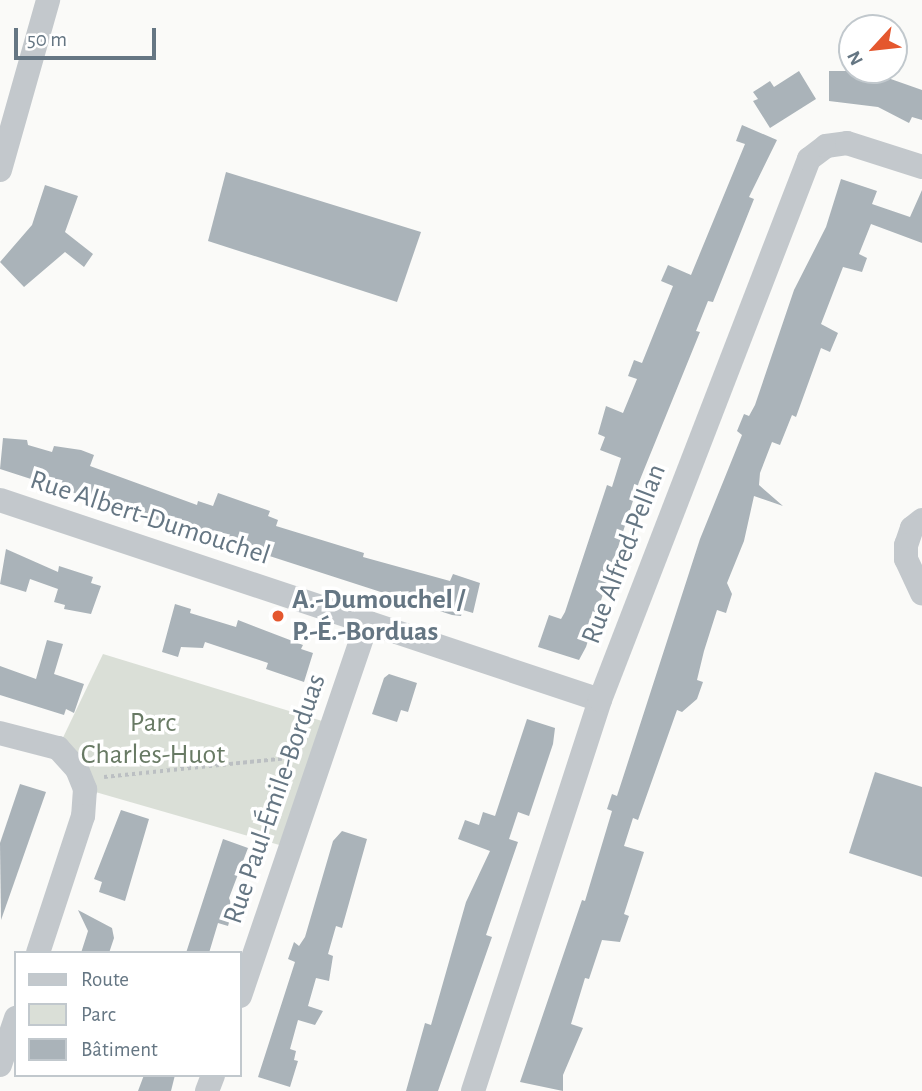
<!DOCTYPE html>
<html>
<head>
<meta charset="utf-8">
<style>
	body { margin:0 }
	#map { position:relative; width:922px; height:1091px; overflow:hidden; background:#fafaf8; font-family:"Alegreya Sans",sans-serif }
	div>[style] { position:absolute }
	.green>* { inset:0; background:#dadfd7 }
	.building>* { inset:0; background:#aab3b9 }
	.path>* { height:3.5px; margin-top:-1.75px; transform-origin:0; background:repeating-linear-gradient(90deg,#bbbfc2 0 3.5px,transparent 0 7px) }
	.minor>* { height:24px; margin:-12px; padding:0 12px; transform-origin:12px; border-radius:12px; background:#c3c8cc }
	.dots>* { width:19px; height:19px; translate:-50% -50%; box-sizing:border-box; border:4px solid #fff; border-radius:50% }
	span { translate:-50% -50%; white-space:nowrap; text-align:center; line-height:1.15; -webkit-text-stroke:7px #fff; paint-order:stroke }
	.street-label { font-size:28px; color:#657683 }
	.poi-label { font-size:28px; color:#657683; font-weight:700 }
	.left { translate:0 -50%; text-align:left }
	.park-label { font-size:28px; color:#687a64 }
	.legend { position:absolute; left:14px; top:951px; width:228px; height:126px; box-sizing:border-box; background:#fff; border:2px solid #c1c8cd; margin:0; padding:9px 12px; list-style:none; font-size:21px; color:#657683 }
	.legend li { display:flex; align-items:center; gap:14px; height:35px }
	.legend b { width:35px; border:2px solid #c1c8cd }
	.north { position:absolute; left:838px; top:14px; width:70px; height:70px; box-sizing:border-box; background:#fff; border:2px solid #c1c8cd; border-radius:50%; rotate:243deg; font-size:19px; font-weight:700; line-height:28px; text-align:center; color:#657683 }
	.north::after { content:''; display:block; margin:auto; width:24px; height:32px; background:#e4572e; clip-path:polygon(50% 0,100% 100%,50% 72%,0 100%) }
	.scale { position:absolute; left:14px; top:28px; width:142px; height:32px; box-sizing:border-box; border:4px solid #657683; border-top:0; padding-left:9px; font-size:21px; line-height:24px; white-space:nowrap; color:#657683; -webkit-text-stroke:5px #fff; paint-order:stroke }
</style>
</head>
<body>
<div id="map">
	<div class="green">
		<div style="clip-path:polygon(103px 654px,332px 724px,290px 848px,85px 789px,58px 748px)"></div>
	</div>
	<div class="building">
		<div style="clip-path:polygon(799px 71px,816px 99px,770px 128px,753px 101px,758px 99px,753px 92px,770px 81px,774px 87px)"></div>
		<div style="clip-path:polygon(829px 71px,868px 71px,922px 90px,922px 120px,912px 117px,909px 123px,878px 107px,829px 101px)"></div>
		<div style="clip-path:polygon(742px 125px,777px 140px,749px 197px,754px 199px,713px 302px,708px 301px,696px 331px,700px 332px,639px 482px,586px 647px,579px 660px,538px 647px,549px 615px,561px 619px,565px 612px,607px 485px,612px 487px,621px 458px,600px 450px,605px 437px,598px 434px,606px 406px,623px 413px,637px 379px,628px 376px,634px 360px,642px 363px,673px 286px,661px 281px,668px 265px,691px 275px,745px 144px,736px 141px)"></div>
		<div style="clip-path:polygon(226px 172px,421px 232px,397px 302px,208px 241px)"></div>
		<div style="clip-path:polygon(841px 179px,877px 191px,872px 204px,910px 217px,922px 190px,922px 243px,871px 224px,859px 254px,867px 258px,862px 272px,843px 267px,821px 324px,838px 333px,830px 352px,821px 348px,796px 417px,792px 415px,780px 445px,772px 442px,760px 473px,759px 485px,783px 506px,754px 496px,744px 541px,727px 583px,732px 594px,726px 613px,717px 610px,704px 651px,697px 680px,703px 682px,697px 699px,682px 712px,677px 710px,638px 820px,633px 818px,624px 846px,644px 852px,624px 914px,629px 916px,620px 942px,602px 940px,589px 979px,585px 978px,571px 1024px,583px 1028px,563px 1075px,563px 1091px,520px 1082px,582px 900px,585px 901px,612px 811px,607px 809px,612px 794px,617px 796px,700px 539px,742px 435px,737px 431px,744px 414px,749px 416px,755px 405px,794px 290px,826px 227px)"></div>
		<div style="clip-path:polygon(45px 185px,78px 196px,65px 232px,93px 254px,84px 267px,65px 252px,24px 287px,0 262px,32px 225px)"></div>
		<div style="clip-path:polygon(3px 438px,27px 440px,28px 445px,52px 452px,54px 446px,81px 450px,94px 455px,90px 466px,197px 505px,198px 501px,213px 506px,218px 493px,270px 511px,268px 516px,278px 520px,276px 526px,364px 553px,363px 557px,450px 581px,453px 574px,480px 583px,473px 613px,463px 610px,461px 616px,452px 615px,0 469px)"></div>
		<div style="clip-path:polygon(6px 549px,58px 572px,59px 566px,93px 577px,91px 583px,101px 586px,91px 614px,64px 609px,65px 605px,54px 602px,58px 589px,30px 579px,26px 592px,0 584px)"></div>
		<div style="clip-path:polygon(175px 604px,191px 609px,190px 613px,236px 627px,238px 620px,303px 645px,301px 649px,313px 653px,304px 682px,266px 669px,268px 663px,205px 642px,203px 648px,181px 647px,178px 657px,162px 652px)"></div>
		<div style="clip-path:polygon(47px 640px,63px 644px,54px 674px,84px 684px,74px 713px,66px 709px,64px 715px,0 695px,0 666px,36px 679px)"></div>
		<div style="clip-path:polygon(389px 674px,417px 683px,408px 712px,401px 710px,397px 722px,372px 714px,384px 678px)"></div>
		<div style="clip-path:polygon(527px 719px,555px 728px,553px 744px,529px 816px,518px 812px,509px 839px,518px 842px,486px 935px,492px 937px,438px 1091px,406px 1091px,425px 1023px,431px 1025px,466px 902px,490px 851px,458px 839px,465px 820px,479px 825px,483px 812px,495px 816px)"></div>
		<div style="clip-path:polygon(875px 772px,922px 787px,922px 877px,849px 853px)"></div>
		<div style="clip-path:polygon(20px 784px,46px 792px,1px 920px,0 843px)"></div>
		<div style="clip-path:polygon(121px 810px,149px 819px,125px 901px,99px 892px,102px 882px,94px 879px)"></div>
		<div style="clip-path:polygon(342px 831px,367px 839px,342px 928px,336px 926px,328px 954px,333px 956px,329px 981px,316px 978px,308px 1006px,323px 1011px,315px 1025px,298px 1020px,290px 1049px,296px 1051px,294px 1060px,298px 1061px,290px 1087px,258px 1077px,295px 962px,288px 959px,294px 942px,299px 946px,305px 937px,333px 841px)"></div>
		<div style="clip-path:polygon(223px 839px,248px 848px,229px 898px,233px 909px,228px 926px,218px 923px,209px 953px,186px 953px)"></div>
		<div style="clip-path:polygon(78px 910px,112px 928px,114px 938px,109px 953px,81px 953px,88px 931px)"></div>
		<div style="clip-path:polygon(144px 1075px,175px 1075px,171px 1091px,138px 1091px)"></div>
	</div>
	<div class="path">
		<div style="left:104px;top:777px;width:195px;rotate:-5.9deg"></div>
	</div>
	<div class="minor">
		<div style="left:0;top:170px;width:177px;rotate:-74.2deg"></div>
		<div style="left:0;top:500px;width:632px;rotate:18.43deg"></div>
		<div style="left:922px;top:520px;width:13px;rotate:141deg"></div>
		<div style="left:912px;top:528px;width:18px;rotate:109deg"></div>
		<div style="left:906px;top:545px;width:14px;rotate:90deg"></div>
		<div style="left:906px;top:559px;width:38px;rotate:65deg"></div>
		<div style="left:0;top:733px;width:60px;rotate:14.5deg"></div>
		<div style="left:58px;top:748px;width:28px;rotate:48deg"></div>
		<div style="left:77px;top:769px;width:22px;rotate:68deg"></div>
		<div style="left:85px;top:789px;width:27px;rotate:94deg"></div>
		<div style="left:83px;top:816px;width:144px;rotate:108.2deg"></div>
		<div style="left:240px;top:996px;width:395px;rotate:-71.2deg"></div>
		<div style="left:0;top:1065px;width:50px;rotate:-71.2deg"></div>
		<div style="left:207px;top:1091px;width:17px;rotate:-69deg"></div>
		<div style="left:473px;top:1091px;width:411px;rotate:-72deg"></div>
		<div style="left:600px;top:700px;width:580px;rotate:-68.88deg"></div>
		<div style="left:809px;top:159px;width:21px;rotate:-37deg"></div>
		<div style="left:826px;top:146px;width:21px;rotate:-8deg"></div>
		<div style="left:847px;top:143px;width:79px;rotate:17.7deg"></div>
	</div>
	<div class="dots">
		<div style="left:278px;top:616px;background:#e4572e"></div>
	</div>
	<div class="street-label">
		<span style="left:150px;top:518px;rotate:18deg">Rue Albert-Dumouchel</span>
		<span style="left:624px;top:554px;rotate:-69deg">Rue Alfred-Pellan</span>
		<span style="left:275px;top:799px;rotate:-71deg">Rue Paul-Émile-Borduas</span>
	</div>
	<div class="poi-label">
		<span class="left" style="left:292px;top:616px">A.-Dumouchel /<br>P.-É.-Borduas</span>
	</div>
	<div class="park-label">
		<span style="left:153px;top:739px">Parc<br>Charles-Huot</span>
	</div>
	<ul class="legend">
	<li><b style="height:9px;background:#c3c8cc"></b>Route</li>
	<li><b style="height:19px;background:#dadfd7"></b>Parc</li>
	<li><b style="height:19px;background:#aab3b9"></b>Bâtiment</li>
	</ul>
	<div class="north">N</div>
	<div class="scale">50 m</div>
</div>
</body>
</html>
